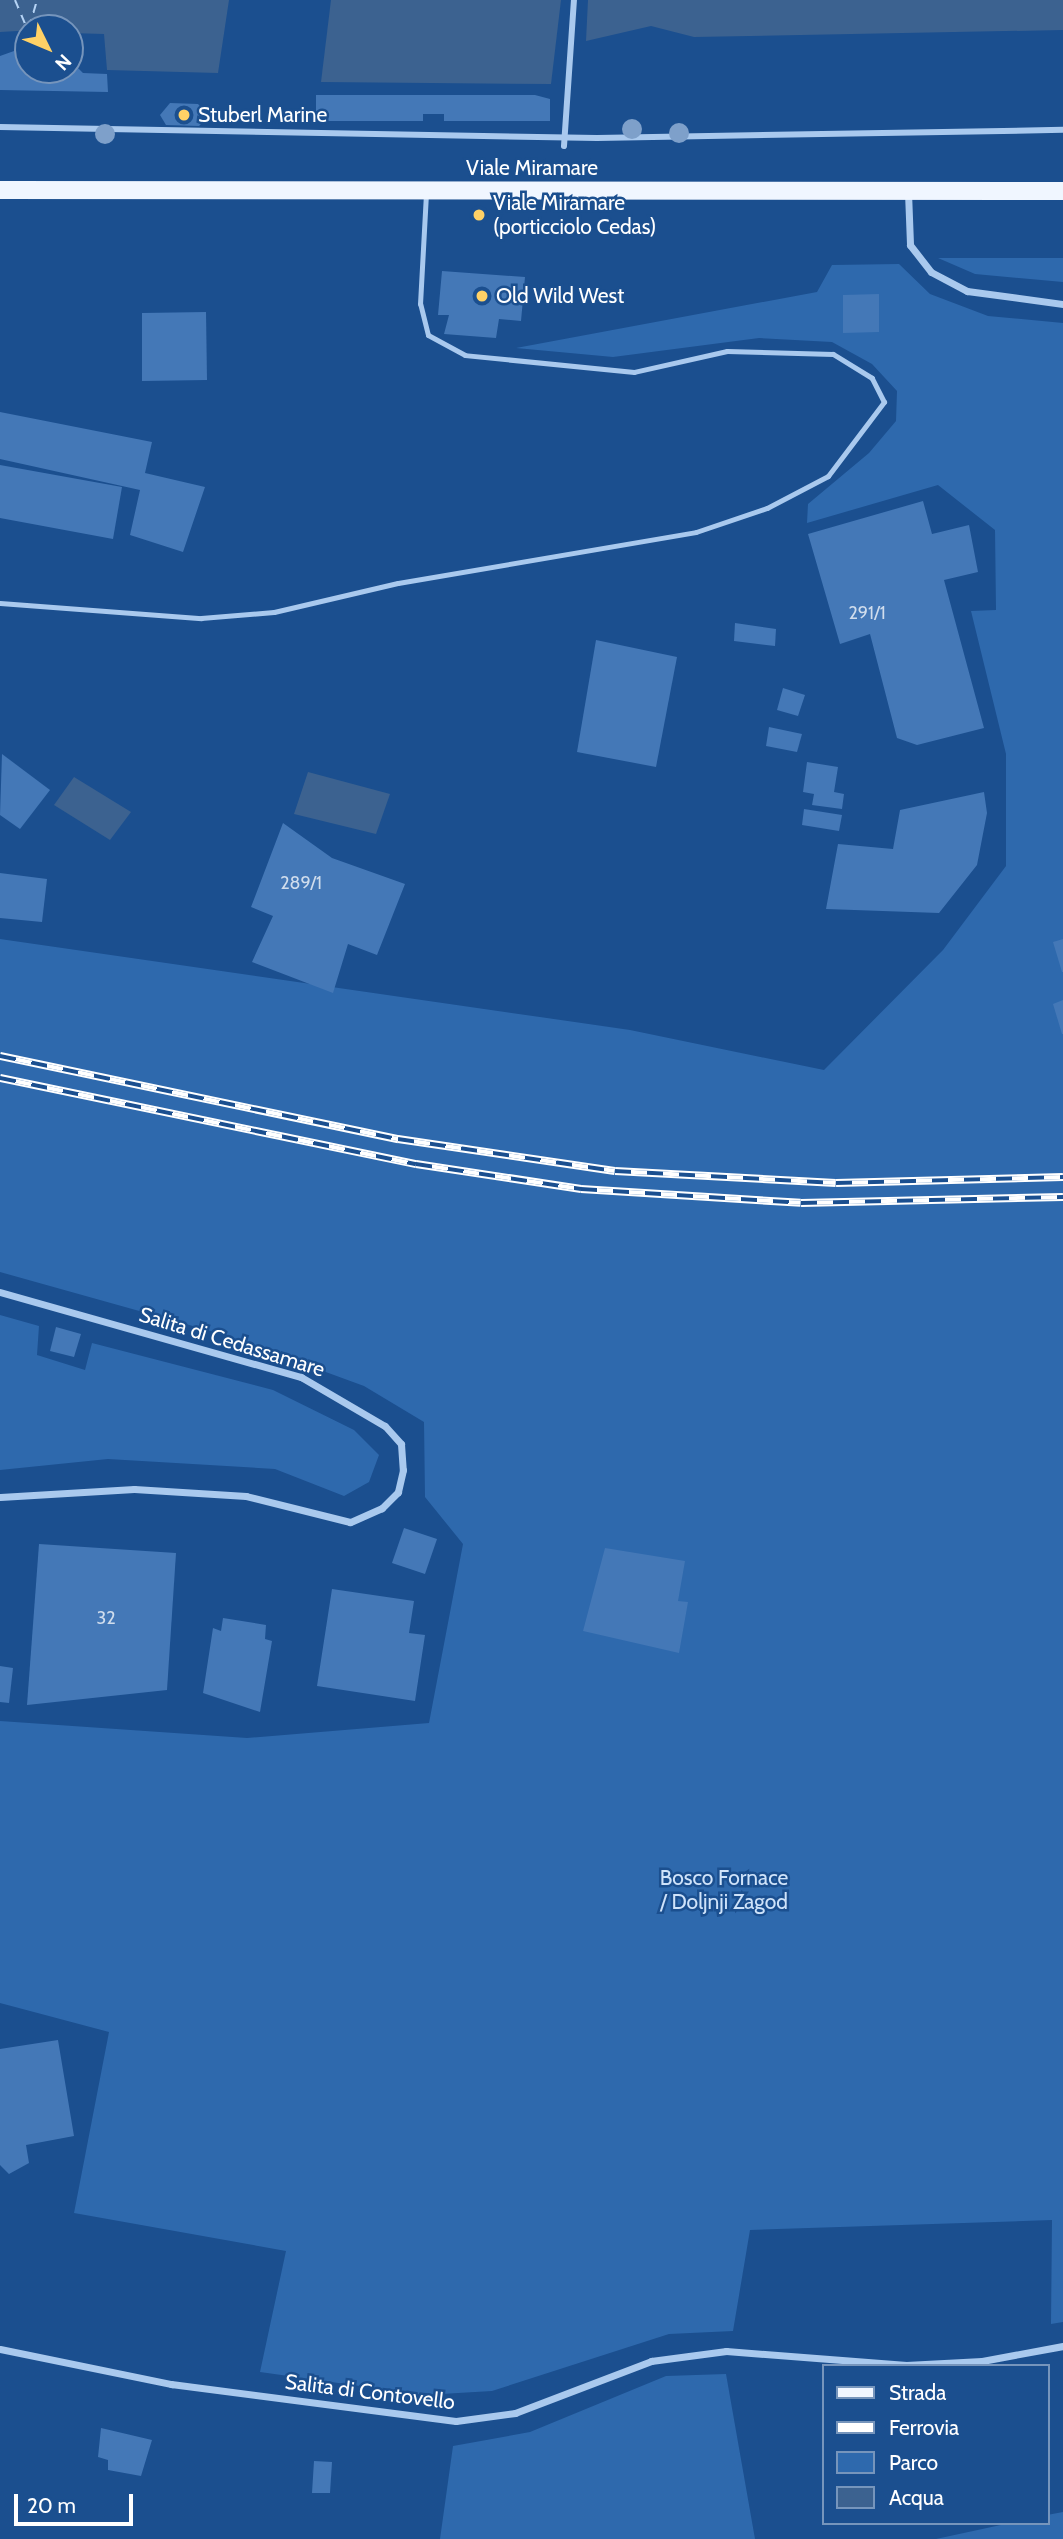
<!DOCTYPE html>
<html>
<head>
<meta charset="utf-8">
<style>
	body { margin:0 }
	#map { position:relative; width:1063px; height:2539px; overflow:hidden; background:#1b4f8f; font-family:Cabin,sans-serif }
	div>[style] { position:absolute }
	.green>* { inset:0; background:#2e69ad }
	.water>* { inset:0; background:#3c6290 }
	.ferry>* { height:2px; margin-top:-1px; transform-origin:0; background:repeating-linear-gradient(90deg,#b5d3f5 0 9px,transparent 0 16px) }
	.building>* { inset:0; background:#4478b7 }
	.service>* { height:5px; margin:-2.5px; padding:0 2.5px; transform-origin:2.5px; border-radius:2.5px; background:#a9c9ee }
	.pedestrian>* { height:6px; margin:-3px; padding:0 3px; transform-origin:3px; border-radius:3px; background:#a9c9ee }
	.minor>* { height:7px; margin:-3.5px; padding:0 3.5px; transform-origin:3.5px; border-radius:3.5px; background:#a9c9ee }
	.primary>* { height:18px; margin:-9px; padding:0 9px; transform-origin:9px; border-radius:9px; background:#f0f6ff }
	.rail>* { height:8px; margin-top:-4px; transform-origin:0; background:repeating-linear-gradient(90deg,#1b4f8f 0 16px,#fff 0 32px); box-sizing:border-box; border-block:2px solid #fff }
	.trees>* { width:20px; height:20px; margin:-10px; border-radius:50%; background:#7ea0ca }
	.dots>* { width:19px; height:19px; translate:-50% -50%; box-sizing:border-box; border:4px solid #1b4f8f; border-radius:50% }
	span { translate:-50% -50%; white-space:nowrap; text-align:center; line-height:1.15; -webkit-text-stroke:5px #1b4f8f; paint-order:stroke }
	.number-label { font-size:18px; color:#d0dded }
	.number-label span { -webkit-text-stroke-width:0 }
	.poi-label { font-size:21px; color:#fff }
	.left { translate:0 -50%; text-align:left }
	.street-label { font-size:21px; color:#fff }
	.park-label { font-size:21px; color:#cfe3fa }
	.legend { position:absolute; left:822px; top:2364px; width:228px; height:161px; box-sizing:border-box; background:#1b4f8f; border:2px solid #7695bc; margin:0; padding:9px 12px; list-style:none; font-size:21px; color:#fff }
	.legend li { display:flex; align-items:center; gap:14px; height:35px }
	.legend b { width:35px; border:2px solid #7695bc }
	.north { position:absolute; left:14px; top:14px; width:70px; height:70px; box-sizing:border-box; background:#1b4f8f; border:2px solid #7695bc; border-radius:50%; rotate:133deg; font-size:19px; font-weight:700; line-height:28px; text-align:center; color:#fff }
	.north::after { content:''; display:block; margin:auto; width:24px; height:32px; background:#ffd166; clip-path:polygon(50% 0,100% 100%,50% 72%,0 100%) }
	.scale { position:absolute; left:14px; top:2494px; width:119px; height:32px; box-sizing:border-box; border:4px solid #fff; border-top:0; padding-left:9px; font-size:21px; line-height:24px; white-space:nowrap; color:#fff; -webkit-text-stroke:5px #1b4f8f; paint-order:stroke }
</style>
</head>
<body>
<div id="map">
	<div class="green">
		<div style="clip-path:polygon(938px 258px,1063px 258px,1063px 282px,975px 274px)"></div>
		<div style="clip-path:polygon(899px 264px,930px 294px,988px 316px,1063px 323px,1063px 2322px,1051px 2324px,1052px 2220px,750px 2230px,733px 2331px,669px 2334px,492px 2391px,424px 2395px,260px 2372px,286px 2251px,74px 2213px,109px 2032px,0 2003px,0 1721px,247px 1738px,429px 1723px,463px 1544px,425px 1497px,424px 1422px,364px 1386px,225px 1335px,0 1272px,0 939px,630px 1030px,824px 1070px,943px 950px,1006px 866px,1006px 754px,971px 611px,996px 610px,995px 530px,938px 485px,807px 523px,808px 504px,869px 453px,896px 421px,897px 391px,872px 364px,832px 342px,759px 338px,613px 357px,516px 348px,817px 292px,832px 265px)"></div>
		<div style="clip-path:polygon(0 1315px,39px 1326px,37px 1355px,85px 1370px,92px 1343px,273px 1390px,354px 1430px,379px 1455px,369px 1482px,344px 1496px,275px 1469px,108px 1459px,0 1470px)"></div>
		<div style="clip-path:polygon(726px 2374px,755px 2539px,440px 2539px,453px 2446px,530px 2432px,666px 2376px)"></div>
		<div style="clip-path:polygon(1063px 2512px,1063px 2539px,936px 2539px,1010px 2523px,1047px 2523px,1047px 2515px)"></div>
	</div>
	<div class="water">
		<div style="clip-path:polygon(0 0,229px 0,218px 73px,107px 70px,104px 34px,70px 33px,70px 28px,0 32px)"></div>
		<div style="clip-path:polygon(331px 0,561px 0,551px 84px,321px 82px)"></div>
		<div style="clip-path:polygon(588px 0,1063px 0,1063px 30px,694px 37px,651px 26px,586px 41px)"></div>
		<div style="clip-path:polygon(308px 772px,390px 794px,376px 834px,294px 814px)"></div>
		<div style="clip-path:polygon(74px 777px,131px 812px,110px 840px,54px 805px)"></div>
	</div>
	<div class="ferry">
		<div style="left:15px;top:0;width:34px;rotate:67deg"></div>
		<div style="left:29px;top:28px;width:29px;rotate:-74deg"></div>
	</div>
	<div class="building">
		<div style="clip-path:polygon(28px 46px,28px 70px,70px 70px,70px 60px,83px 73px,107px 74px,108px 92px,0 90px,0 56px)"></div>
		<div style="clip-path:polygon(316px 95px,535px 95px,550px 99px,550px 121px,444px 121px,444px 114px,423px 114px,423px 121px,316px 121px)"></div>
		<div style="clip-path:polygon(170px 103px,198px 104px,209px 116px,199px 126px,166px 125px,160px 115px)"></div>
		<div style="clip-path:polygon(442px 271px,525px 277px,521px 321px,499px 319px,496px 338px,444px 334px,449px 315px,438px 315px)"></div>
		<div style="clip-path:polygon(879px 294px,879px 332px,843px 333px,843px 295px)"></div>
		<div style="clip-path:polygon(206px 312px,207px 380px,142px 381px,142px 313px)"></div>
		<div style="clip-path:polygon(0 412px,152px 442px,145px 473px,205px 487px,183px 552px,130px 535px,140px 490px,0 459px)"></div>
		<div style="clip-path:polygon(0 465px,122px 487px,113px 539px,0 518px)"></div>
		<div style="clip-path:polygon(923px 501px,932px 534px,969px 525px,978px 572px,944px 580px,984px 728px,917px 745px,897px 738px,870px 634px,840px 644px,808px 534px)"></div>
		<div style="clip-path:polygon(735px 623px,776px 629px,775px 646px,734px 641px)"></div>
		<div style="clip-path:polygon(596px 640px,677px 657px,656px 767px,577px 752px)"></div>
		<div style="clip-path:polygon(783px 688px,805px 695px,798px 716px,777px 710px)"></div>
		<div style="clip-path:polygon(769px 727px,802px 734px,797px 752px,766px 746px)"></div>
		<div style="clip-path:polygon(2px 754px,50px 790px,20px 829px,0 815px)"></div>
		<div style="clip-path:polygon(807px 762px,838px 767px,834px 792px,844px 794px,842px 809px,812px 805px,814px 794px,803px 792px)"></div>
		<div style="clip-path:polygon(984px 792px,987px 813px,977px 865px,939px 913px,826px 909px,838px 844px,893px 849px,900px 810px)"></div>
		<div style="clip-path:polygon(804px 809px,842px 815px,839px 831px,802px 825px)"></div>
		<div style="clip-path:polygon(283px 823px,332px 858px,405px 884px,377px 955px,348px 944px,333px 993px,252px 962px,273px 916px,251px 907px)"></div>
		<div style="clip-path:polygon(0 873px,47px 879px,42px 922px,0 918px)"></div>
		<div style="clip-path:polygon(1063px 939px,1063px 972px,1062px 972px,1053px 942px)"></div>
		<div style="clip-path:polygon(1063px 1000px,1063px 1034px,1062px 1034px,1053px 1004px)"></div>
		<div style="clip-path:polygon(56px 1327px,81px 1334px,74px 1357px,50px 1351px)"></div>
		<div style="clip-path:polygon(404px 1528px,437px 1539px,425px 1574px,392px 1563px)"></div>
		<div style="clip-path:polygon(39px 1544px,176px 1553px,167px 1690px,27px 1705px)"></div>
		<div style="clip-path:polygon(605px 1548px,685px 1561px,678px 1601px,688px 1602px,679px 1653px,583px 1631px)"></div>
		<div style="clip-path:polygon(332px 1589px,414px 1601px,409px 1633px,425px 1635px,415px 1701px,317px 1686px)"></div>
		<div style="clip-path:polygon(223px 1618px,266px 1625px,265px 1639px,272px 1641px,260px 1712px,203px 1693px,213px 1628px,221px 1631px)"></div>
		<div style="clip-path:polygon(0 1666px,13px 1668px,9px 1703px,0 1702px)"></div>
		<div style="clip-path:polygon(58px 2040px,74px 2136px,26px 2145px,29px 2163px,9px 2174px,0 2165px,0 2049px)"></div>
		<div style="clip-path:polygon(101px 2428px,152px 2440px,141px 2476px,108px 2470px,108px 2460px,98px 2457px)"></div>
		<div style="clip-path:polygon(314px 2461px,332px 2462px,330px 2493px,312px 2493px)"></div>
	</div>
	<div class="service">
		<div style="left:0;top:603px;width:202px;rotate:4.3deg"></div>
		<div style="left:201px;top:618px;width:73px;rotate:-4.7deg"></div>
		<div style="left:274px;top:612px;width:127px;rotate:-13.2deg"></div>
		<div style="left:398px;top:583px;width:302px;rotate:-9.7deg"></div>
		<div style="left:696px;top:532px;width:75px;rotate:-18.7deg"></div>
		<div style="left:767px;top:508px;width:69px;rotate:-27.7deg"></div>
		<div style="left:828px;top:476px;width:93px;rotate:-52.9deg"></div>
		<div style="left:884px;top:402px;width:27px;rotate:-117deg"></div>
		<div style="left:872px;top:378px;width:46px;rotate:-148.4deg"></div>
		<div style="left:833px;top:354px;width:106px;rotate:-178.4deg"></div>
		<div style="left:727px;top:351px;width:95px;rotate:167.3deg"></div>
		<div style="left:634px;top:372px;width:170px;rotate:-174.3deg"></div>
		<div style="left:465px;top:355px;width:42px;rotate:-151.6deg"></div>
		<div style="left:428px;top:335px;width:32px;rotate:-104deg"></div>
		<div style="left:420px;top:304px;width:110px;rotate:-86.9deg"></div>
	</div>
	<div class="pedestrian">
		<div style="left:0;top:127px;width:597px;rotate:1.06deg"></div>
		<div style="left:597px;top:138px;width:466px;rotate:-1deg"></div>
		<div style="left:564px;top:146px;width:146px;rotate:-86.1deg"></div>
	</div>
	<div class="minor">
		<div style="left:908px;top:192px;width:53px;rotate:87.8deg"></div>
		<div style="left:910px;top:245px;width:34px;rotate:52deg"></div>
		<div style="left:931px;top:272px;width:41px;rotate:27.8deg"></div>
		<div style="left:967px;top:291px;width:97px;rotate:7.7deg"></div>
		<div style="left:0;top:1292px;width:313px;rotate:15.8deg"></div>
		<div style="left:301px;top:1377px;width:97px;rotate:30.3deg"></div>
		<div style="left:385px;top:1426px;width:24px;rotate:48deg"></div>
		<div style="left:401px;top:1444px;width:26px;rotate:86deg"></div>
		<div style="left:403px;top:1470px;width:23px;rotate:103deg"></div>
		<div style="left:398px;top:1492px;width:23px;rotate:135deg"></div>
		<div style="left:382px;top:1508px;width:35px;rotate:156deg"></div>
		<div style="left:350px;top:1522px;width:107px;rotate:-166deg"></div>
		<div style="left:246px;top:1496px;width:112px;rotate:-176.4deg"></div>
		<div style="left:134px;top:1489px;width:134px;rotate:176.6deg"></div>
		<div style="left:0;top:2349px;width:175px;rotate:11.6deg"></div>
		<div style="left:171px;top:2384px;width:287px;rotate:7.4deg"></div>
		<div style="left:456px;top:2421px;width:60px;rotate:-7.7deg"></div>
		<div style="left:515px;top:2413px;width:146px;rotate:-20.9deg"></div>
		<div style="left:651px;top:2361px;width:76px;rotate:-7.6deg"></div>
		<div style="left:726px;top:2351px;width:181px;rotate:4.4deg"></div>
		<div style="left:906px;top:2365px;width:76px;rotate:-3deg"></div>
		<div style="left:982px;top:2361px;width:82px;rotate:-10.5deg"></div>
	</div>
	<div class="primary">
		<div style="left:0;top:190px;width:1063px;rotate:0.05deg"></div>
	</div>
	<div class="rail">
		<div style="left:0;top:1056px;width:407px;rotate:11.8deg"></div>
		<div style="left:398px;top:1139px;width:219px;rotate:8.4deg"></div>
		<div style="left:615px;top:1171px;width:221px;rotate:3.1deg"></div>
		<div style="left:836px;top:1183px;width:227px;rotate:-1.5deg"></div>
		<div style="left:0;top:1078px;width:425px;rotate:11.7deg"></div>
		<div style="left:416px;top:1164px;width:167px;rotate:8.6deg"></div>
		<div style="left:581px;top:1189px;width:220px;rotate:3.6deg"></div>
		<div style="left:801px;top:1203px;width:262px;rotate:-1.3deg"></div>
	</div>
	<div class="trees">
		<div style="left:632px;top:129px"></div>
		<div style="left:679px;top:133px"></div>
		<div style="left:105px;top:134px"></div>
	</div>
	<div class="dots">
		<div style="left:184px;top:115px;background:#ffd166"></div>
		<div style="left:479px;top:215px;background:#ffd166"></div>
		<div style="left:482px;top:296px;background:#ffd166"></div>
	</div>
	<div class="number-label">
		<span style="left:867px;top:613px">291/1</span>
		<span style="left:301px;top:883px">289/1</span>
		<span style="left:106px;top:1618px">32</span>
	</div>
	<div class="poi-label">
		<span class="left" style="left:198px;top:115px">Stuberl Marine</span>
		<span class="left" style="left:493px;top:215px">Viale Miramare<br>(porticciolo Cedas)</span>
		<span class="left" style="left:496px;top:296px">Old Wild West</span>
	</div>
	<div class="street-label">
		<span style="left:532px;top:168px">Viale Miramare</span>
		<span style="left:232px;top:1342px;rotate:17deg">Salita di Cedassamare</span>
		<span style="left:370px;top:2392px;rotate:7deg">Salita di Contovello</span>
	</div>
	<div class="park-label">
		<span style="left:724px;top:1890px">Bosco Fornace<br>/ Doljnji Zagod</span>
	</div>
	<ul class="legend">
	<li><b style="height:9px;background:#f0f6ff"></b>Strada</li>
	<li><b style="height:9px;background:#fff"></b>Ferrovia</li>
	<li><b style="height:19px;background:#2e69ad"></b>Parco</li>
	<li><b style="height:19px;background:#3c6290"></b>Acqua</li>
	</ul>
	<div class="north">N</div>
	<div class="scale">20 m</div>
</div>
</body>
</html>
